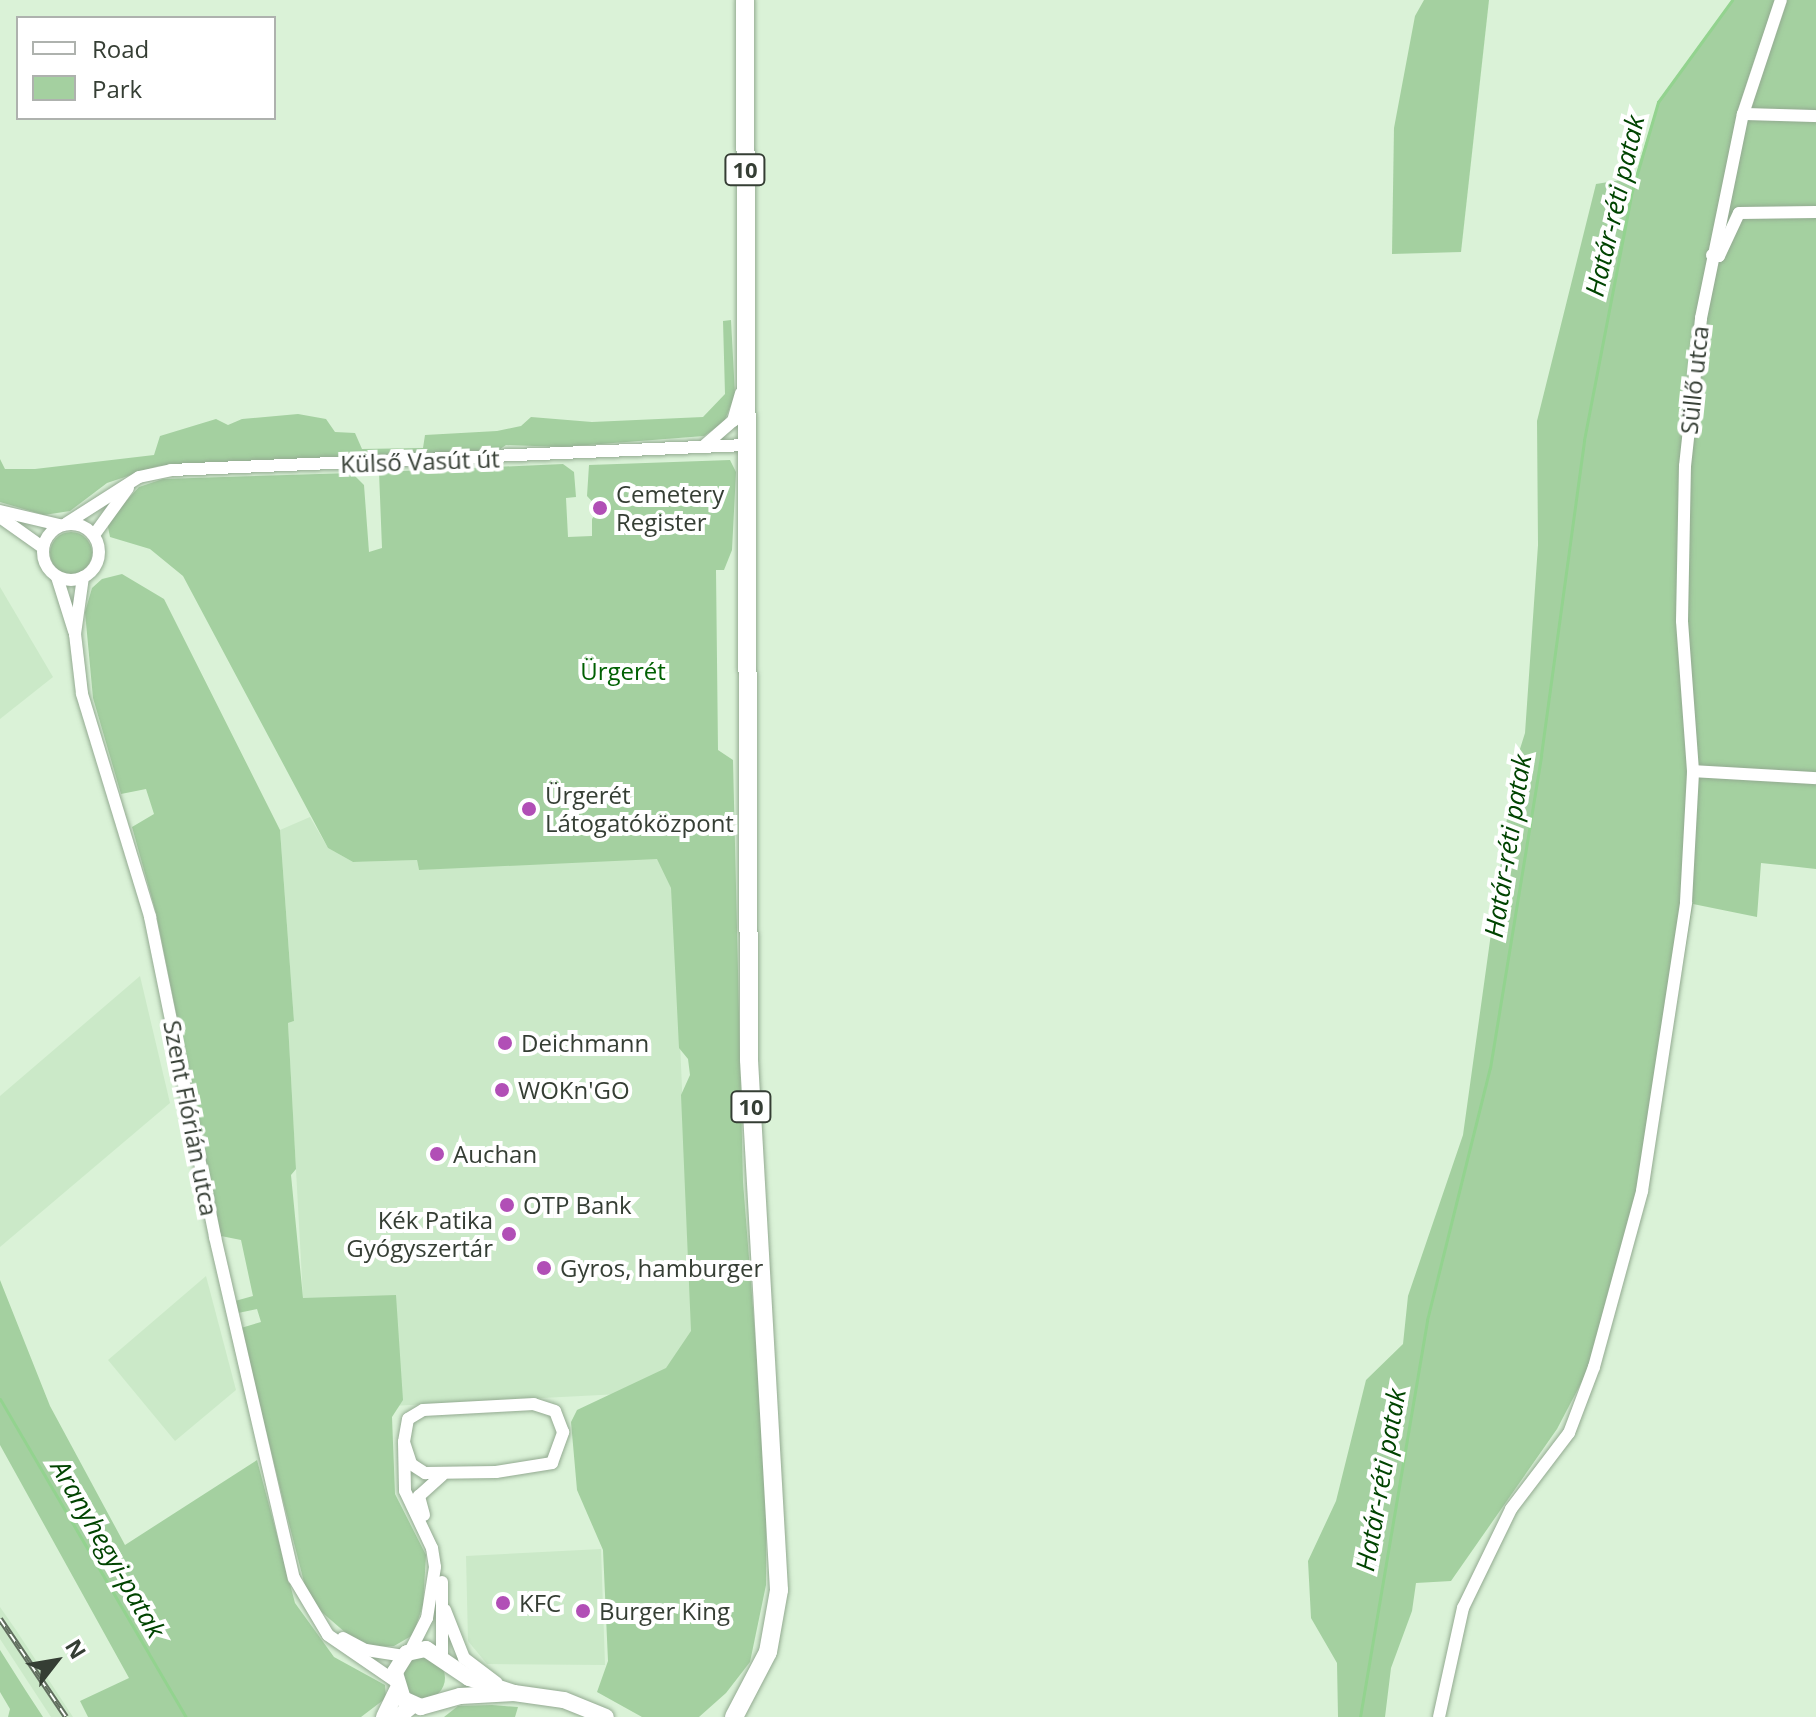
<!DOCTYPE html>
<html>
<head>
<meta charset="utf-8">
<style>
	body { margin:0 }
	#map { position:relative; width:1816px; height:1717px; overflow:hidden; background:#daf2d7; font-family:"Open Sans",sans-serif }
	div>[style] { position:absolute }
	.built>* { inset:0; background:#cbe9c8 }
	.green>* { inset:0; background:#a4d0a0 }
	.round { border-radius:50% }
	.stream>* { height:3px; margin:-1.5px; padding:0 1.5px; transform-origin:1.5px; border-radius:1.5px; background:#93d38f }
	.roads { filter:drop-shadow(0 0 2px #93aa91) drop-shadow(0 0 2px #93aa91) }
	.street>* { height:12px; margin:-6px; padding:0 6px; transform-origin:6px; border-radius:6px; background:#fff }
	.street>.ring { margin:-6px; padding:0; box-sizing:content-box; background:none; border:12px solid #fff; border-radius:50% }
	.secondary>* { height:16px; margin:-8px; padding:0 8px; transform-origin:8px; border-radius:8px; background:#fff }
	.primary>* { height:18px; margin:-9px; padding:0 9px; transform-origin:9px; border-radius:9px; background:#fff }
	.rail>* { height:6px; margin-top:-3px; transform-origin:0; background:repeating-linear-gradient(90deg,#fff 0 9px,#616e5f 0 18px); box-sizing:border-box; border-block:2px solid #616e5f }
	.dots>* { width:22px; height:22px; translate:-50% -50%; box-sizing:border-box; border:4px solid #fff; border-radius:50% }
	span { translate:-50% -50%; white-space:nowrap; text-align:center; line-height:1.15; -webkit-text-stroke:8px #fff; paint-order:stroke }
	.shield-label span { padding:2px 6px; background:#fff; border:2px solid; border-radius:6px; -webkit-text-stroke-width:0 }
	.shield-label { font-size:22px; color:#353e34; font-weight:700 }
	.street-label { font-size:24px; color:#353e34 }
	.poi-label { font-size:24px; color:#353e34 }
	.left { translate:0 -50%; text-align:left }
	.right { translate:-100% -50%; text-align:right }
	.park-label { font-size:24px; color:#006002 }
	.water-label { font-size:26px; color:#040; font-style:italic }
	.legend { position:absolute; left:16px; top:16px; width:260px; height:104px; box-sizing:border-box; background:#fff; border:2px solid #aeb2ae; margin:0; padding:10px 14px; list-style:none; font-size:24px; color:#353e34 }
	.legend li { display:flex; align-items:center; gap:16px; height:40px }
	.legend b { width:40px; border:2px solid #aeb2ae }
	.north { position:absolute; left:16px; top:1621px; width:80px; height:80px; -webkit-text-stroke:6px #fff; paint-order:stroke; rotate:59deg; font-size:22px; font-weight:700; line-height:32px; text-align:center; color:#353e34 }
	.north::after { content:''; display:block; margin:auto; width:28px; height:36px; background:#353e34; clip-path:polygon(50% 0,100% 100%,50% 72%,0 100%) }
</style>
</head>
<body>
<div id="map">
	<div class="built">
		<div style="clip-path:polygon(0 587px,53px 677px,0 719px)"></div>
		<div style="clip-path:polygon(310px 817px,328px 848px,353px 862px,417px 860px,419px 870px,656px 854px,673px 885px,693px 1335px,670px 1371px,620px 1394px,391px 1406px,303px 1298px,288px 1023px,294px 1021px,280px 830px)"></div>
		<div style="clip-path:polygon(140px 976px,170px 1103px,0 1247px,0 1096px)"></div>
		<div style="clip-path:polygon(206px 1276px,236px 1390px,175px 1441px,108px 1360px)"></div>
		<div style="clip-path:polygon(601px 1549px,605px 1665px,487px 1664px,468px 1641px,466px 1556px)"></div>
		<div style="clip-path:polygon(0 1607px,16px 1630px,73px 1717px,51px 1717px,0 1639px)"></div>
	</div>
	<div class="green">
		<div style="clip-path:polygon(1424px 0,1489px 0,1461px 252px,1392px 254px,1394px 128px,1415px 16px)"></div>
		<div style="clip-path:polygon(1732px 0,1816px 0,1816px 869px,1761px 863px,1757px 917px,1693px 904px,1651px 1151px,1589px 1368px,1557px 1429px,1451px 1581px,1416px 1583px,1412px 1611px,1391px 1668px,1385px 1717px,1338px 1717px,1337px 1663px,1311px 1618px,1308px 1561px,1336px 1501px,1366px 1380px,1403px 1344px,1408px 1296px,1463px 1135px,1514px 768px,1525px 733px,1538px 545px,1537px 421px,1596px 184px,1621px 180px,1633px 184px,1658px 102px)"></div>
		<div style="clip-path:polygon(731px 320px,735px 395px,724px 422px,704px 436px,562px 447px,506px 445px,496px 452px,158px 466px,107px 483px,70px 511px,44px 515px,0 502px,0 459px,5px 469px,35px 469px,154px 455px,160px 436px,216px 419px,228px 425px,242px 419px,298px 414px,326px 419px,335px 432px,355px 433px,362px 449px,423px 448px,425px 435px,497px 431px,521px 426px,531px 417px,592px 422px,703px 417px,725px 394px,723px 321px)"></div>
		<div style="clip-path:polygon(730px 460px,736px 472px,732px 550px,724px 570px,716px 570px,718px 750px,733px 760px,743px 1182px,766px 1473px,766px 1585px,750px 1662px,726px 1693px,699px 1717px,642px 1717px,597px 1692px,608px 1661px,603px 1550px,577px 1490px,571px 1422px,577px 1410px,666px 1368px,691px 1331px,681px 1095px,690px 1075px,688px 1059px,679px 1048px,671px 888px,657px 859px,419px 870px,417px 860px,353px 862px,328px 848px,183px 576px,150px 549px,110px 537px,107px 522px,139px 487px,163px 479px,352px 473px,364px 485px,369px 552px,382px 548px,379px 472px,563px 464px,574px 472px,576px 497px,566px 498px,568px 537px,592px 536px,592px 519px,599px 509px,587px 496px,589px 465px)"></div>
		<div class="round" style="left:50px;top:532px;width:42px;height:42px"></div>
		<div style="clip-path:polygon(122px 574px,164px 599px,280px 830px,294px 1021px,288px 1023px,296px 1169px,291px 1175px,303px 1298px,396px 1295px,403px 1400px,392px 1417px,395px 1494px,426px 1555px,423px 1605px,413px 1635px,394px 1646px,372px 1647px,354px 1640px,317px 1608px,305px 1586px,284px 1504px,241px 1328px,261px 1322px,257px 1309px,238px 1313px,235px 1301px,253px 1296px,241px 1240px,221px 1236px,156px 913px,132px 827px,154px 814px,146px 789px,121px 794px,93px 698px,85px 612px,92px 588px,102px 579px)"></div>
		<div style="clip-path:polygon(0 1280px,50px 1406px,125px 1545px,257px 1460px,295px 1603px,334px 1657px,385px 1685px,386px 1698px,361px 1717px,88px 1717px,80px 1701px,129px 1678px,0 1445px)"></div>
		<div style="clip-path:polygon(0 1650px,26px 1691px,43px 1717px,8px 1717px,10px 1709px,0 1692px)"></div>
		<div class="round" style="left:403px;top:1657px;width:42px;height:42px"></div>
		<div style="clip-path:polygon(458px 1706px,492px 1705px,518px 1707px,515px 1717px,444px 1717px)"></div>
	</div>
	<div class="stream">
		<div style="left:0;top:1399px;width:368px;rotate:59.7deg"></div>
		<div style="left:1360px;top:1717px;width:403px;rotate:-80.4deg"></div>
		<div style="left:1427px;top:1320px;width:260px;rotate:-76deg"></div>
		<div style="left:1490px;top:1068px;width:317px;rotate:-80.7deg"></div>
		<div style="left:1541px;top:755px;width:318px;rotate:-82.2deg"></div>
		<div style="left:1584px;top:440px;width:254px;rotate:-79.1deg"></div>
		<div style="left:1632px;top:191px;width:93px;rotate:-73.7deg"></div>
		<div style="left:1658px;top:102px;width:126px;rotate:-54deg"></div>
	</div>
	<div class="roads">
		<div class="street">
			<div style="left:1743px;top:114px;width:73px;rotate:1.6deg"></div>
			<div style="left:1712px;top:255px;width:7px;rotate:8deg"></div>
			<div style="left:1719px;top:256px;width:47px;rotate:-65.1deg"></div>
			<div style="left:1739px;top:213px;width:77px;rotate:-0.7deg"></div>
			<div style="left:705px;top:445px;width:37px;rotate:-41deg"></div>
			<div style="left:733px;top:421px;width:29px;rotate:-74deg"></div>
			<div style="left:0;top:511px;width:61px;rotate:13.3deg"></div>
			<div style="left:0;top:517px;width:52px;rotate:35.5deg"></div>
			<div style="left:67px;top:523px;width:85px;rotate:-32.6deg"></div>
			<div style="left:139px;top:477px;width:33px;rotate:-12deg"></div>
			<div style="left:171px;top:470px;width:575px;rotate:-2.49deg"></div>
			<div class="ring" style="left:43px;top:524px;width:44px;height:44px"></div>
			<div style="left:94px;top:535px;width:58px;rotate:-54.1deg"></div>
			<div style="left:57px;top:577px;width:57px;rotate:72.5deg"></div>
			<div style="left:83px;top:577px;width:58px;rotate:98deg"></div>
			<div style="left:75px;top:634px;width:60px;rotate:83.3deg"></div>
			<div style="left:82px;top:694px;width:233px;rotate:73deg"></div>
			<div style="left:150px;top:917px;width:327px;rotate:78.5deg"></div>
			<div style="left:215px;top:1237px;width:350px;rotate:77deg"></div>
			<div style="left:294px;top:1578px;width:66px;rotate:59.2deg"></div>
			<div style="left:328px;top:1635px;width:81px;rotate:34.5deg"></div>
			<div style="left:1693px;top:771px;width:123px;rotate:3.3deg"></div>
			<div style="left:404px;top:1442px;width:23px;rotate:72deg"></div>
			<div style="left:411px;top:1464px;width:17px;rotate:33deg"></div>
			<div style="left:425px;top:1473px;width:71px;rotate:-0.8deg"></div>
			<div style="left:496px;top:1472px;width:57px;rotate:-9.1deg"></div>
			<div style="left:552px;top:1463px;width:33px;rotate:-70deg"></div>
			<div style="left:563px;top:1432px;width:22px;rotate:-111deg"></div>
			<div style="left:555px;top:1411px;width:22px;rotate:-162deg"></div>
			<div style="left:534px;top:1404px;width:111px;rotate:176.9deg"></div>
			<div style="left:423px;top:1410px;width:17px;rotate:149deg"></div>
			<div style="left:408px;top:1419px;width:23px;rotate:100deg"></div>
			<div style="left:404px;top:1442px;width:49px;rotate:88.8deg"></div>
			<div style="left:405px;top:1491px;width:63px;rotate:64.7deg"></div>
			<div style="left:432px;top:1548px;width:19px;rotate:81deg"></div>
			<div style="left:435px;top:1567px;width:52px;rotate:98.9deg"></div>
			<div style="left:427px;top:1618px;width:37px;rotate:117deg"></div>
			<div style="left:424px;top:1515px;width:20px;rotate:-105deg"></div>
			<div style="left:419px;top:1496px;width:31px;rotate:-42deg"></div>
			<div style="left:442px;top:1582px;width:73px;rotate:90deg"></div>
			<div style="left:445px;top:1610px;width:52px;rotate:68.4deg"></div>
			<div style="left:464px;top:1658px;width:41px;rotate:37.1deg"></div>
			<div style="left:343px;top:1638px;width:26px;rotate:28deg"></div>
			<div style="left:366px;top:1650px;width:38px;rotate:9deg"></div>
			<div style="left:1439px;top:1717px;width:112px;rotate:-77.6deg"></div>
			<div style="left:1463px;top:1608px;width:110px;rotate:-64.1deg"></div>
			<div style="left:1511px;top:1509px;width:96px;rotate:-52.7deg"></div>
			<div style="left:1569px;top:1433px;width:71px;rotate:-69.3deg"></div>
			<div style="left:1594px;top:1367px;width:182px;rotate:-74.7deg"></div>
			<div style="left:1642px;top:1191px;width:292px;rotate:-81.3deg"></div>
			<div style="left:1686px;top:902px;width:131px;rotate:-86.9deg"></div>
			<div style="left:1693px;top:771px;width:150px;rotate:-94.2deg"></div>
			<div style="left:1682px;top:621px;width:155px;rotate:-88.9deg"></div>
			<div style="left:1685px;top:466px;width:149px;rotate:-83.8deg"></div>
			<div style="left:1701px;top:318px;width:208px;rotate:-78.4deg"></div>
			<div style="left:1743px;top:114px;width:120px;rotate:-71.6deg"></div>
		</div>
		<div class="secondary">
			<div style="left:514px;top:1693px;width:54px;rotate:176.8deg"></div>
			<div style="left:460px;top:1696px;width:41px;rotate:164.2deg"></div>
			<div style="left:421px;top:1707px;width:20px;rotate:-156deg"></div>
			<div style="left:403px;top:1699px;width:28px;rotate:-107deg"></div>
			<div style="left:395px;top:1672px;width:22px;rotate:-58deg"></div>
			<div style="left:407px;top:1653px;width:19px;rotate:-12deg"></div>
			<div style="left:426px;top:1649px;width:52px;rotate:34deg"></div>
			<div style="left:469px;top:1678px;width:47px;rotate:18.4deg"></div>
			<div style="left:514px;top:1693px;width:50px;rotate:8deg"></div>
			<div style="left:564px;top:1700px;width:45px;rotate:22deg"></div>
			<div style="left:384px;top:1717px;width:30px;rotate:-64deg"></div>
			<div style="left:398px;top:1717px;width:19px;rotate:-39deg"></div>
		</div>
		<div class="primary">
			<div style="left:734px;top:1717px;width:73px;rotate:-62.4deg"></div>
			<div style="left:768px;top:1652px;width:63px;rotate:-79.9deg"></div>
			<div style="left:779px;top:1590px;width:531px;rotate:-93.24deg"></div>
			<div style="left:749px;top:1060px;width:1060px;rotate:-90.22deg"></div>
		</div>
	</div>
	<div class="rail">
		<div style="left:0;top:1619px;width:118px;rotate:56deg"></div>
	</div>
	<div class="dots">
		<div style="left:600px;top:508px;background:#b14fb6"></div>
		<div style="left:529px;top:809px;background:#b14fb6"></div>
		<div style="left:505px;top:1043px;background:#b14fb6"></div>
		<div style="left:502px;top:1090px;background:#b14fb6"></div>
		<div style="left:437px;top:1154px;background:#b14fb6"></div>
		<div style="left:507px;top:1205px;background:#b14fb6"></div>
		<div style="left:509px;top:1234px;background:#b14fb6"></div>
		<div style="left:544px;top:1268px;background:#b14fb6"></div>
		<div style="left:503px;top:1603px;background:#b14fb6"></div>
		<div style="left:583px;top:1611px;background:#b14fb6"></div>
	</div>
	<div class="shield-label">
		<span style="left:745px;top:170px">10</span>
		<span style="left:751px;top:1107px">10</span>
	</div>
	<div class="street-label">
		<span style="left:1694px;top:380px;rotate:-84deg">Süllő utca</span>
		<span style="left:420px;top:461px;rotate:-2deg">Külső Vasút út</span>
		<span style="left:191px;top:1118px;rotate:79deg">Szent Flórián utca</span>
	</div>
	<div class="poi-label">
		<span class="left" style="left:616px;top:508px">Cemetery<br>Register</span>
		<span class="left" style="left:545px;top:809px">Ürgerét<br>Látogatóközpont</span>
		<span class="left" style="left:521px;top:1043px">Deichmann</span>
		<span class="left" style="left:518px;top:1090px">WOKn'GO</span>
		<span class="left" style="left:453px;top:1154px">Auchan</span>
		<span class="left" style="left:523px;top:1205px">OTP Bank</span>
		<span class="right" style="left:493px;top:1234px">Kék Patika<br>Gyógyszertár</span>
		<span class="left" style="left:560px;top:1268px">Gyros, hamburger</span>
		<span class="left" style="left:519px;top:1603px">KFC</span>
		<span class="left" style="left:599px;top:1611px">Burger King</span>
	</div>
	<div class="park-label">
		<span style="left:623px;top:671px">Ürgerét</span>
	</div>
	<div class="water-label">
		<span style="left:1615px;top:206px;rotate:-77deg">Határ-réti patak</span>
		<span style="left:1508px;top:846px;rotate:-81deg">Határ-réti patak</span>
		<span style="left:1381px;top:1480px;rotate:-80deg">Határ-réti patak</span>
		<span style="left:108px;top:1549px;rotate:60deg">Aranyhegyi-patak</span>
	</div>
	<ul class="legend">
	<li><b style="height:10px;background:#fff"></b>Road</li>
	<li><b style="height:22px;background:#a4d0a0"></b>Park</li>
	</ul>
	<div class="north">N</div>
</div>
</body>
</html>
